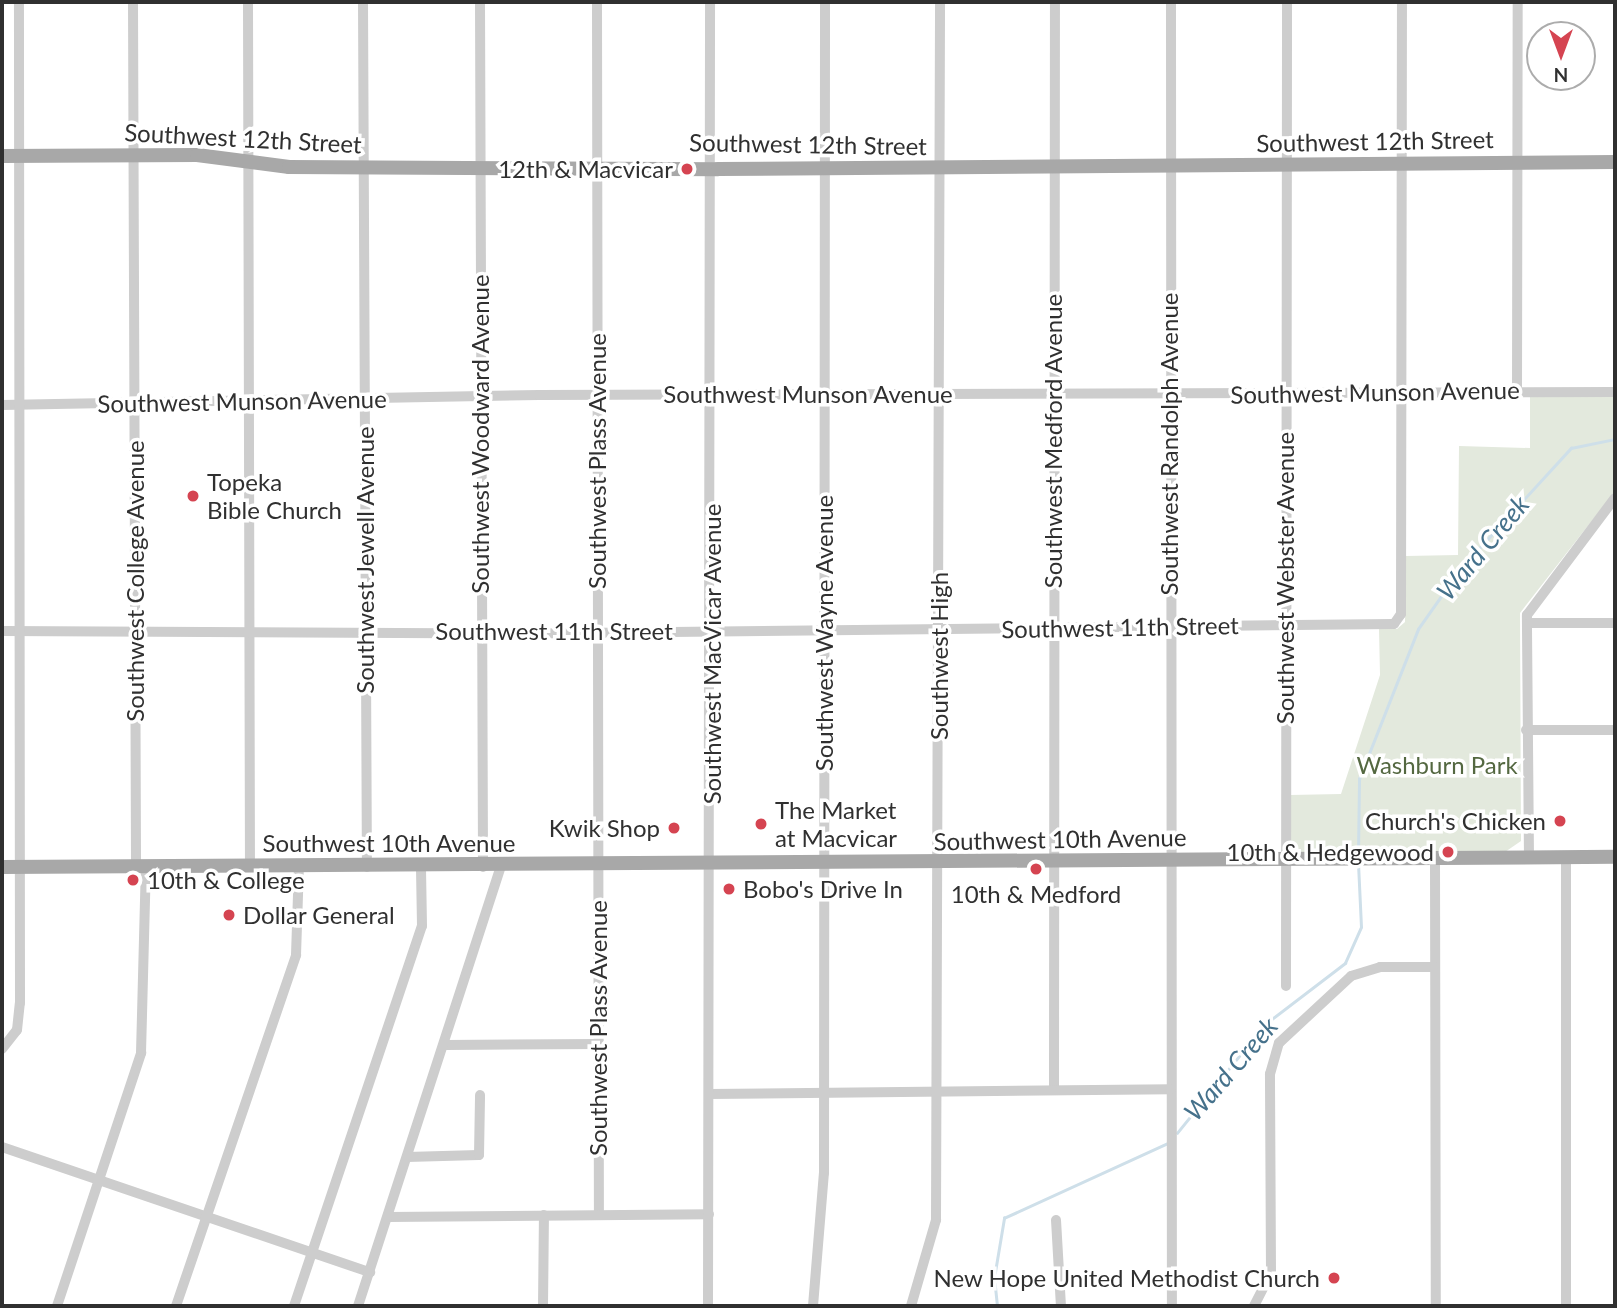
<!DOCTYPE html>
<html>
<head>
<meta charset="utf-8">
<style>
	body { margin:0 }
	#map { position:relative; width:1617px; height:1308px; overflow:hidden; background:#fff; font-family:Lato,sans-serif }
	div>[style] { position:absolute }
	.green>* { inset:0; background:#e3e9dd }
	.stream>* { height:2.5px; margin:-1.25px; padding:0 1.25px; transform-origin:1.25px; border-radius:1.25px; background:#cedfe9 }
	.minor>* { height:10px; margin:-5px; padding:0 5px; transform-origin:5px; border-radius:5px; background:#cdcdcd }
	.major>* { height:14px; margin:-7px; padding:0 7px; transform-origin:7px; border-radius:7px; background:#a8a8a8 }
	.dots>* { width:19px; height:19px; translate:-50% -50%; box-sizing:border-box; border:4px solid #fff; border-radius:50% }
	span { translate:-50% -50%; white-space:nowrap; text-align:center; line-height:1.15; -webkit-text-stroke:7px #fff; paint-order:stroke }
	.street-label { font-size:24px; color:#303030 }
	.poi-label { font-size:24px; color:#303030 }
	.right { translate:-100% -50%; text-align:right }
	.left { translate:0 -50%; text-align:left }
	.park-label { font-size:24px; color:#546841 }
	.water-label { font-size:26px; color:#45718b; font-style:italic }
	.frame { position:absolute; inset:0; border:4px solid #303030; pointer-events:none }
	.north { position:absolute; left:1526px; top:21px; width:70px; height:70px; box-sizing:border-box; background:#fff; border:2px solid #acacac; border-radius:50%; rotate:180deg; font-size:19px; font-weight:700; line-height:28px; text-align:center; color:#303030 }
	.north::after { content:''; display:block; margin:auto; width:24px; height:32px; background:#d54451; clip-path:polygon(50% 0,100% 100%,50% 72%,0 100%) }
</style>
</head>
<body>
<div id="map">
	<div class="green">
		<div style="clip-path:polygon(1530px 395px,1615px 397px,1615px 491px,1520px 613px,1521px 841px,1505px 852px,1291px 852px,1290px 795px,1341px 794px,1380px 675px,1379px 629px,1397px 629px,1405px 622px,1406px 556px,1458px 555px,1459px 446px,1530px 448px)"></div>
	</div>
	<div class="stream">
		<div style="left:1358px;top:854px;width:75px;rotate:-89.2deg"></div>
		<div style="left:1359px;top:779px;width:161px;rotate:-68.5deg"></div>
		<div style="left:1418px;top:629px;width:75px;rotate:-54.8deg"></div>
		<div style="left:1461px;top:568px;width:163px;rotate:-47.5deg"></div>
		<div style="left:1571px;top:448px;width:45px;rotate:-11.6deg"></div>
		<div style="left:1177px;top:1133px;width:139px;rotate:-51.1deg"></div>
		<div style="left:1264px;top:1025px;width:102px;rotate:-37.4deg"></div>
		<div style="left:1345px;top:963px;width:39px;rotate:-66deg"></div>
		<div style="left:1361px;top:927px;width:63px;rotate:-92.7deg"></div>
		<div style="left:997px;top:1306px;width:28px;rotate:-96deg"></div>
		<div style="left:994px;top:1278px;width:61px;rotate:-80.5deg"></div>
		<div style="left:1004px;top:1218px;width:180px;rotate:-24.6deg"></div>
	</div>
	<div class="minor">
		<div style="left:133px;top:2px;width:864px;rotate:89.8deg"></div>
		<div style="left:248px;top:2px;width:863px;rotate:89.87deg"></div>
		<div style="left:363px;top:2px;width:865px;rotate:89.74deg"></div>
		<div style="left:480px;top:2px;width:865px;rotate:89.8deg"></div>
		<div style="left:597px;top:2px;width:1212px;rotate:89.91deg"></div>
		<div style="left:1171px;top:2px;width:1304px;rotate:89.96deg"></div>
		<div style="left:1517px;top:390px;width:388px;rotate:-89.9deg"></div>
		<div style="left:2px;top:405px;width:537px;rotate:-1.07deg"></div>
		<div style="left:539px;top:395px;width:1076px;rotate:-0.16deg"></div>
		<div style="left:1528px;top:623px;width:87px"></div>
		<div style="left:2px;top:631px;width:493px;rotate:0.3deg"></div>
		<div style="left:495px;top:634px;width:899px;rotate:-0.64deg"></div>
		<div style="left:1394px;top:624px;width:12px;rotate:-55deg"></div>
		<div style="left:1401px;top:614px;width:612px;rotate:-89.91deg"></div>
		<div style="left:1526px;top:730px;width:89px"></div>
		<div style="left:1435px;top:858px;width:448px;rotate:89.9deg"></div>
		<div style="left:1529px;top:858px;width:243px;rotate:-90.5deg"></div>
		<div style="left:1527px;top:615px;width:146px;rotate:-53.1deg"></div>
		<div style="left:1566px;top:858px;width:448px;rotate:90deg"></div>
		<div style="left:1286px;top:986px;width:984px;rotate:-89.94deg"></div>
		<div style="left:445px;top:1045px;width:154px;rotate:-0.4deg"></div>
		<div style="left:2px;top:1049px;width:24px;rotate:-52deg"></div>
		<div style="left:17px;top:1030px;width:27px;rotate:-84deg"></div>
		<div style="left:20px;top:1003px;width:1001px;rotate:-90.06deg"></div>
		<div style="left:1054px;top:1090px;width:1088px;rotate:-89.95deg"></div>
		<div style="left:709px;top:1094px;width:462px;rotate:-0.6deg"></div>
		<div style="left:2px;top:1147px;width:389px;rotate:18.8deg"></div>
		<div style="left:407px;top:1157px;width:72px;rotate:-1.6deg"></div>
		<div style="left:479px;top:1155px;width:60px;rotate:-89deg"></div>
		<div style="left:388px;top:1217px;width:321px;rotate:-0.5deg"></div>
		<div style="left:1056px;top:1220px;width:86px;rotate:86.7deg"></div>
		<div style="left:57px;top:1306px;width:267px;rotate:-71.6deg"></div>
		<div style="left:141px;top:1053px;width:187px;rotate:-88.5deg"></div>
		<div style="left:176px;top:1306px;width:371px;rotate:-71.1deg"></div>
		<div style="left:296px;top:955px;width:90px;rotate:-88.1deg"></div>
		<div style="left:294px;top:1306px;width:401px;rotate:-71.4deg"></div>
		<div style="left:422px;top:926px;width:60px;rotate:-91deg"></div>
		<div style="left:358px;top:1306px;width:462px;rotate:-72deg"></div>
		<div style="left:543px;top:1306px;width:91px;rotate:-89.4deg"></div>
		<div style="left:708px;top:1306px;width:1304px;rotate:-89.91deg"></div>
		<div style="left:813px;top:1306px;width:133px;rotate:-85.3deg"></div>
		<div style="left:824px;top:1173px;width:1171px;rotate:-89.95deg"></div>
		<div style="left:911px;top:1306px;width:90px;rotate:-73.8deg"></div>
		<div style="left:936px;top:1220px;width:1218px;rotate:-89.81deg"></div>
		<div style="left:1254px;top:1306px;width:37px;rotate:-63deg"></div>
		<div style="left:1271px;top:1273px;width:199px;rotate:-90.3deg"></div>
		<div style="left:1270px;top:1074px;width:32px;rotate:-74deg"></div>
		<div style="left:1279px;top:1043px;width:98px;rotate:-42.9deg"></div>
		<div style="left:1351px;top:976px;width:30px;rotate:-17deg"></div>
		<div style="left:1380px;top:967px;width:55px"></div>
	</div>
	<div class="major">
		<div style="left:2px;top:156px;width:195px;rotate:-0.3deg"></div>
		<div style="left:197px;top:155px;width:93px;rotate:7.4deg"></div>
		<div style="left:289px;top:167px;width:429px;rotate:0.3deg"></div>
		<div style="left:718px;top:169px;width:897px;rotate:-0.45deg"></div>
		<div style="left:2px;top:867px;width:1613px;rotate:-0.36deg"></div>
	</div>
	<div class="dots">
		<div style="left:687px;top:169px;background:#d54451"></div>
		<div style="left:193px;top:496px;background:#d54451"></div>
		<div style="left:1560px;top:821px;background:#d54451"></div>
		<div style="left:761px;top:824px;background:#d54451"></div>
		<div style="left:674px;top:828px;background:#d54451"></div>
		<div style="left:1448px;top:852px;background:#d54451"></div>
		<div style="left:1036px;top:869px;background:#d54451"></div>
		<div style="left:133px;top:880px;background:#d54451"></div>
		<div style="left:729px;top:889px;background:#d54451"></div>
		<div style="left:229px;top:915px;background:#d54451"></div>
		<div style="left:1334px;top:1278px;background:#d54451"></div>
	</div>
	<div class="street-label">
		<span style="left:243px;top:138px;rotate:3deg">Southwest 12th Street</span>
		<span style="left:1375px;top:141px;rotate:-1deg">Southwest 12th Street</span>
		<span style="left:808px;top:144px;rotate:1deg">Southwest 12th Street</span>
		<span style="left:1375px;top:392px;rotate:-1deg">Southwest Munson Avenue</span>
		<span style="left:808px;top:394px">Southwest Munson Avenue</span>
		<span style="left:242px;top:401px;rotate:-1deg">Southwest Munson Avenue</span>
		<span style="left:480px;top:434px;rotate:-90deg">Southwest Woodward Avenue</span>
		<span style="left:1053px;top:441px;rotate:-90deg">Southwest Medford Avenue</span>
		<span style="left:1169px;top:444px;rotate:-90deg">Southwest Randolph Avenue</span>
		<span style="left:597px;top:461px;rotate:-90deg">Southwest Plass Avenue</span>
		<span style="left:365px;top:560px;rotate:-90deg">Southwest Jewell Avenue</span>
		<span style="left:1285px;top:578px;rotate:-90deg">Southwest Webster Avenue</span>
		<span style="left:135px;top:581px;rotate:-90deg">Southwest College Avenue</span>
		<span style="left:1120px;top:627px;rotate:-1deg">Southwest 11th Street</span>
		<span style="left:554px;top:631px">Southwest 11th Street</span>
		<span style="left:824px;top:633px;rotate:-90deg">Southwest Wayne Avenue</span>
		<span style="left:712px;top:654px;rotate:-90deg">Southwest MacVicar Avenue</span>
		<span style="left:939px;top:656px;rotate:-90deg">Southwest High</span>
		<span style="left:1060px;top:839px;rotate:-1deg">Southwest 10th Avenue</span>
		<span style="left:389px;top:843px">Southwest 10th Avenue</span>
		<span style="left:598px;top:1028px;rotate:-90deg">Southwest Plass Avenue</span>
	</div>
	<div class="poi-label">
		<span class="right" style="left:673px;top:169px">12th &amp; Macvicar</span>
		<span class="left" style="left:207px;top:496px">Topeka<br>Bible Church</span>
		<span class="left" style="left:775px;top:824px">The Market<br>at Macvicar</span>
		<span class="right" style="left:1546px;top:821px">Church's Chicken</span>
		<span class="right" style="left:660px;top:828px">Kwik Shop</span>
		<span class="right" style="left:1434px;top:852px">10th &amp; Hedgewood</span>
		<span class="left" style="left:147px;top:880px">10th &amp; College</span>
		<span class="left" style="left:743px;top:889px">Bobo's Drive In</span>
		<span style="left:1036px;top:894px">10th &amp; Medford</span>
		<span class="left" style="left:243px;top:915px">Dollar General</span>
		<span class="right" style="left:1320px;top:1278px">New Hope United Methodist Church</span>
	</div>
	<div class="park-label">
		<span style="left:1437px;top:765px">Washburn Park</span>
	</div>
	<div class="water-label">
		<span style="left:1483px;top:548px;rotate:-50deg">Ward Creek</span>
		<span style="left:1231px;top:1069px;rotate:-49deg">Ward Creek</span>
	</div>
	<div class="frame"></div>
	<div class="north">N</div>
</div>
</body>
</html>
